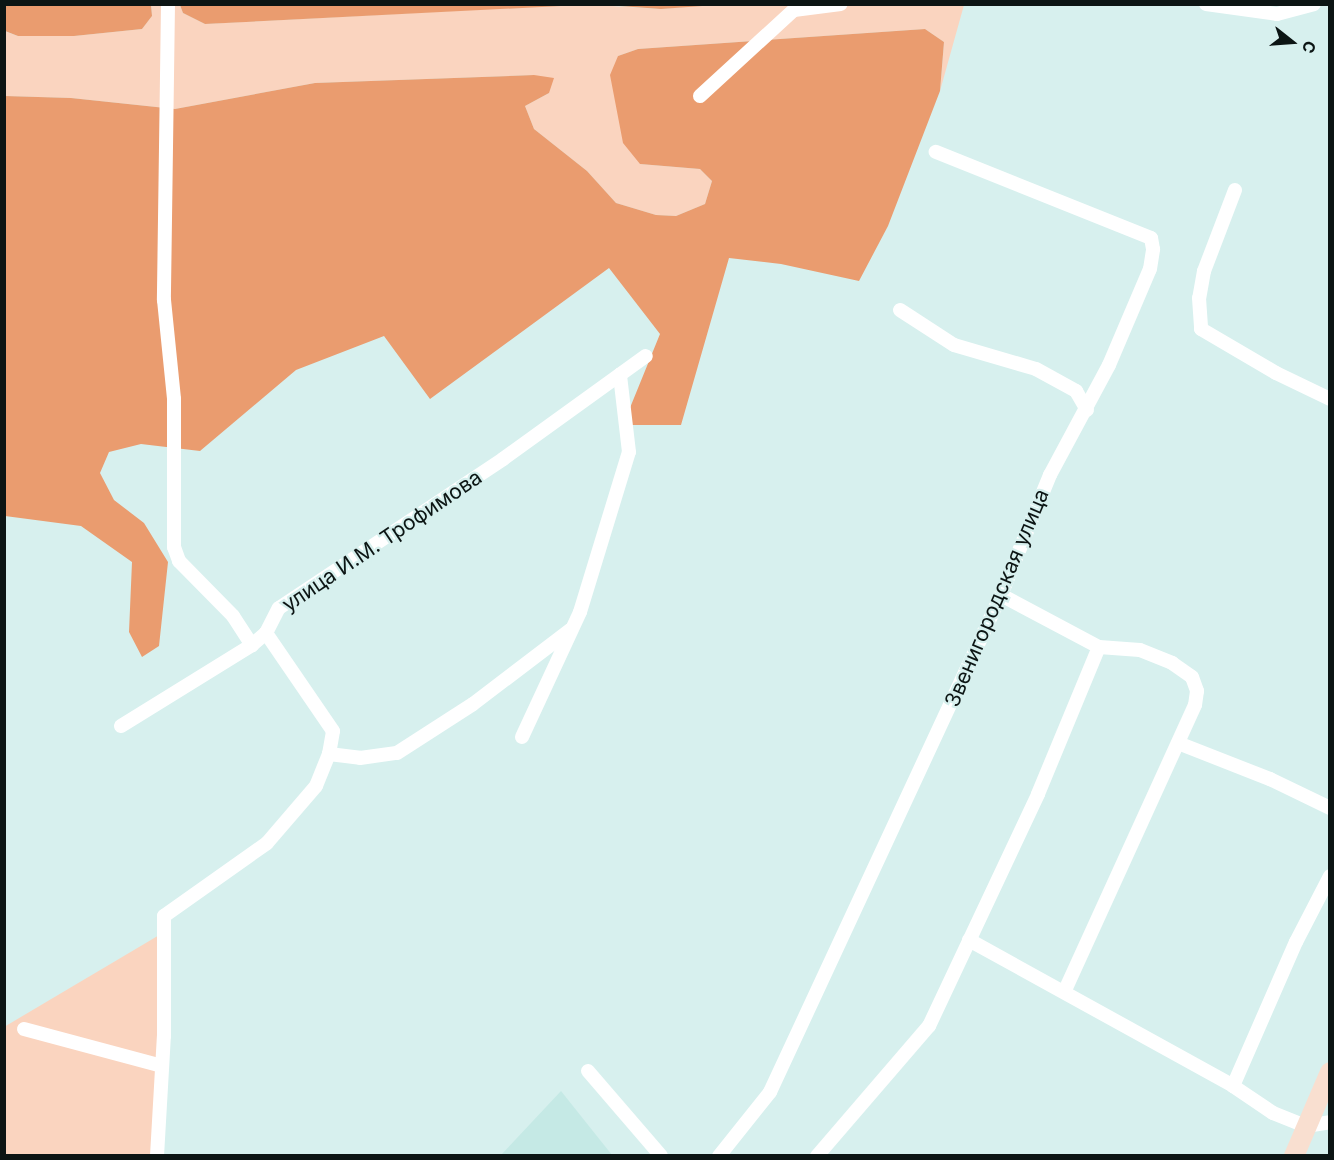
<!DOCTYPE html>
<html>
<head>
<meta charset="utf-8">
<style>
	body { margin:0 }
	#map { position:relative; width:1334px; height:1160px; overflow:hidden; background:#d7f0ee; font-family:Inter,sans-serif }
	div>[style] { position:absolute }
	.built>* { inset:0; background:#c5e9e5 }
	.green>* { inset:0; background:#fad4bf }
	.forest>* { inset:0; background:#ea9c6f }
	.street>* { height:14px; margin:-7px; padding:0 7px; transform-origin:7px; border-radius:7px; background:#fff }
	.secondary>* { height:20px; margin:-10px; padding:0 10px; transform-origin:10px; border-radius:10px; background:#f9dfd0 }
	span { translate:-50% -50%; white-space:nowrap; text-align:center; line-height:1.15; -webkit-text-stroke:4.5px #d7f0ee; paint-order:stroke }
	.street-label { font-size:21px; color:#0c1514 }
	.frame { position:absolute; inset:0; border:6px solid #0c1514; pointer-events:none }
	.north { position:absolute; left:1262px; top:12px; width:60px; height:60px; -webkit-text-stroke:4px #d7f0ee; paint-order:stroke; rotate:107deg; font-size:16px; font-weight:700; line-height:24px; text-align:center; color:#0c1514 }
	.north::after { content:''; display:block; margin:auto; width:21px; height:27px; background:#0c1514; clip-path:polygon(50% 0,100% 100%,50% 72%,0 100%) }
</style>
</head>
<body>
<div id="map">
	<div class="built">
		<div style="clip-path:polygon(561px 1091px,612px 1155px,501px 1155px)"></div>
	</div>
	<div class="green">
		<div style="clip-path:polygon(151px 4px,180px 5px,183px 13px,205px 24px,580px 4px,661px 9px,716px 4px,964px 5px,940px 91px,944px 42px,925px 29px,638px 49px,618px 56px,640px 164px,700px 169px,712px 181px,705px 204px,676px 216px,656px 215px,616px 203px,587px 171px,534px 129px,525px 106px,549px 93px,534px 75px,315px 83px,175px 109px,71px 98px,5px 96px,4px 31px,18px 36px,74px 36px,142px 29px,152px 16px)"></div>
		<div style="clip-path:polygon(161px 934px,154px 1155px,5px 1155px,4px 1027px)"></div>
	</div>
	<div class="forest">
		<div style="clip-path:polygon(4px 5px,151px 5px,152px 16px,142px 29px,74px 36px,18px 36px,5px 31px)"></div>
		<div style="clip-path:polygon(180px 5px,180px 4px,580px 5px,205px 24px,183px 13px)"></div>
		<div style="clip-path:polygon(605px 5px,716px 5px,661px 9px)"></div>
		<div style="clip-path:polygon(925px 29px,944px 42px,940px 91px,888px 226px,859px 281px,781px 264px,729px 258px,681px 425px,623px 425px,660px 334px,609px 268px,430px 399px,384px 336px,296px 370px,200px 451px,141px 444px,109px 452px,100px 473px,114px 500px,144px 523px,168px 562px,159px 646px,142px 657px,129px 632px,132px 562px,81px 526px,5px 516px,5px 96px,71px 98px,175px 109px,315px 83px,534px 75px,554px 78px,549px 93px,525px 106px,534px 129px,587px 171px,616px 203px,656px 215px,676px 216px,705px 204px,712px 181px,700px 169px,640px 164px,623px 143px,610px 75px,618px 56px,638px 49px)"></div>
	</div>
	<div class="street">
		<div style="left:168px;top:4px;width:296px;rotate:90.8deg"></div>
		<div style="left:164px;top:300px;width:100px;rotate:84.2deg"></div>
		<div style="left:174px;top:399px;width:148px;rotate:90deg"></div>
		<div style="left:174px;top:547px;width:15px;rotate:70deg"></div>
		<div style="left:179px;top:561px;width:77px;rotate:45.5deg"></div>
		<div style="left:233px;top:616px;width:35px;rotate:57deg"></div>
		<div style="left:1206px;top:4px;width:72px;rotate:8deg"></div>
		<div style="left:1277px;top:14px;width:38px;rotate:-15deg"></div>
		<div style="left:700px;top:96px;width:127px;rotate:-42.5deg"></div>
		<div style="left:794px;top:10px;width:47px;rotate:-7.3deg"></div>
		<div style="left:1235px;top:190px;width:87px;rotate:110.9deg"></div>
		<div style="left:1204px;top:271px;width:27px;rotate:100deg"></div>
		<div style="left:1199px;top:298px;width:31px;rotate:86deg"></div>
		<div style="left:1201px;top:329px;width:87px;rotate:30.4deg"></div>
		<div style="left:1276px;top:373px;width:60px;rotate:25.7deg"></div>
		<div style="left:900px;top:310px;width:64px;rotate:32.9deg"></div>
		<div style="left:954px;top:345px;width:85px;rotate:16.3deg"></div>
		<div style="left:1036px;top:369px;width:46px;rotate:28.8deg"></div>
		<div style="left:1076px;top:391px;width:22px;rotate:60deg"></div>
		<div style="left:1001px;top:595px;width:111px;rotate:28deg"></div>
		<div style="left:1099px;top:647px;width:41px;rotate:4.2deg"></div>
		<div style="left:1140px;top:650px;width:35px;rotate:22deg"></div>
		<div style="left:1172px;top:663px;width:24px;rotate:35deg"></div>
		<div style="left:1192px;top:677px;width:15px;rotate:70deg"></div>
		<div style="left:1197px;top:691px;width:14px;rotate:98deg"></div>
		<div style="left:1195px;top:705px;width:315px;rotate:114.5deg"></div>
		<div style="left:121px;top:726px;width:154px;rotate:-31.7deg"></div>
		<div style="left:252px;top:645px;width:18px;rotate:-41deg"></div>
		<div style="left:266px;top:633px;width:28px;rotate:-63deg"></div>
		<div style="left:279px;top:608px;width:269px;rotate:-33.6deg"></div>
		<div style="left:503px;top:459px;width:176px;rotate:-35.8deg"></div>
		<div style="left:522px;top:737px;width:138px;rotate:-65.1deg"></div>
		<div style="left:580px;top:612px;width:167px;rotate:-73deg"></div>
		<div style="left:629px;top:452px;width:78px;rotate:-96.7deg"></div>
		<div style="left:1178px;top:743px;width:99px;rotate:21.4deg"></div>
		<div style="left:1270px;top:779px;width:67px;rotate:25.8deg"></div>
		<div style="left:329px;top:754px;width:31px;rotate:7deg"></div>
		<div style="left:360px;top:758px;width:37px;rotate:-8deg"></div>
		<div style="left:397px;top:753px;width:90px;rotate:-32.8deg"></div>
		<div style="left:473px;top:704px;width:122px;rotate:-37.3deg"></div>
		<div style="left:969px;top:940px;width:302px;rotate:28.9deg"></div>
		<div style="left:1233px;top:1086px;width:48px;rotate:34deg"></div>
		<div style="left:1273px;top:1113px;width:35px;rotate:22deg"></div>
		<div style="left:1306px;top:1126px;width:24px;rotate:-9deg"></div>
		<div style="left:24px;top:1029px;width:143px;rotate:15deg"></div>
		<div style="left:588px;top:1071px;width:112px;rotate:49.3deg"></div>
		<div style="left:1233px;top:1086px;width:157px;rotate:-66.4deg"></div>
		<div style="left:1296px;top:942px;width:74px;rotate:-62.7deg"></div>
		<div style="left:157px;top:1156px;width:120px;rotate:-86.7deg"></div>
		<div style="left:164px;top:1036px;width:120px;rotate:-90deg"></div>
		<div style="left:164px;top:916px;width:126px;rotate:-35.3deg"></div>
		<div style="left:267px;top:843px;width:75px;rotate:-49.3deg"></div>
		<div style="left:316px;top:786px;width:35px;rotate:-68deg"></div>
		<div style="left:329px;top:754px;width:23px;rotate:-80deg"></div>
		<div style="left:333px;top:731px;width:119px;rotate:-124.4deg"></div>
		<div style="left:719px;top:1156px;width:82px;rotate:-51.4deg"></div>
		<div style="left:770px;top:1092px;width:548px;rotate:-65.07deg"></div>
		<div style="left:1001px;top:595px;width:130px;rotate:-67.8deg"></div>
		<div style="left:1050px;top:475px;width:125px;rotate:-61.8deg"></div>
		<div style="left:1109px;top:365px;width:104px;rotate:-66.9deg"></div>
		<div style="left:1150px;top:269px;width:20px;rotate:-81deg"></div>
		<div style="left:1153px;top:249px;width:11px;rotate:-100deg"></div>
		<div style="left:1151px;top:238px;width:232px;rotate:-158.2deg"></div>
		<div style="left:817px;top:1156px;width:172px;rotate:-49.3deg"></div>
		<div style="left:929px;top:1026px;width:256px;rotate:-64.8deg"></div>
		<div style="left:1038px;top:794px;width:159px;rotate:-67.5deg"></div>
	</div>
	<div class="secondary">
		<div style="left:1294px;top:1156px;width:91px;rotate:-66.8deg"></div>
	</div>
	<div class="street-label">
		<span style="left:382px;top:541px;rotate:-34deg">улица И.М. Трофимова</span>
		<span style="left:997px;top:598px;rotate:-67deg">Звенигородская улица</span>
	</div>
	<div class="frame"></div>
	<div class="north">С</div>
</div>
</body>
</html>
